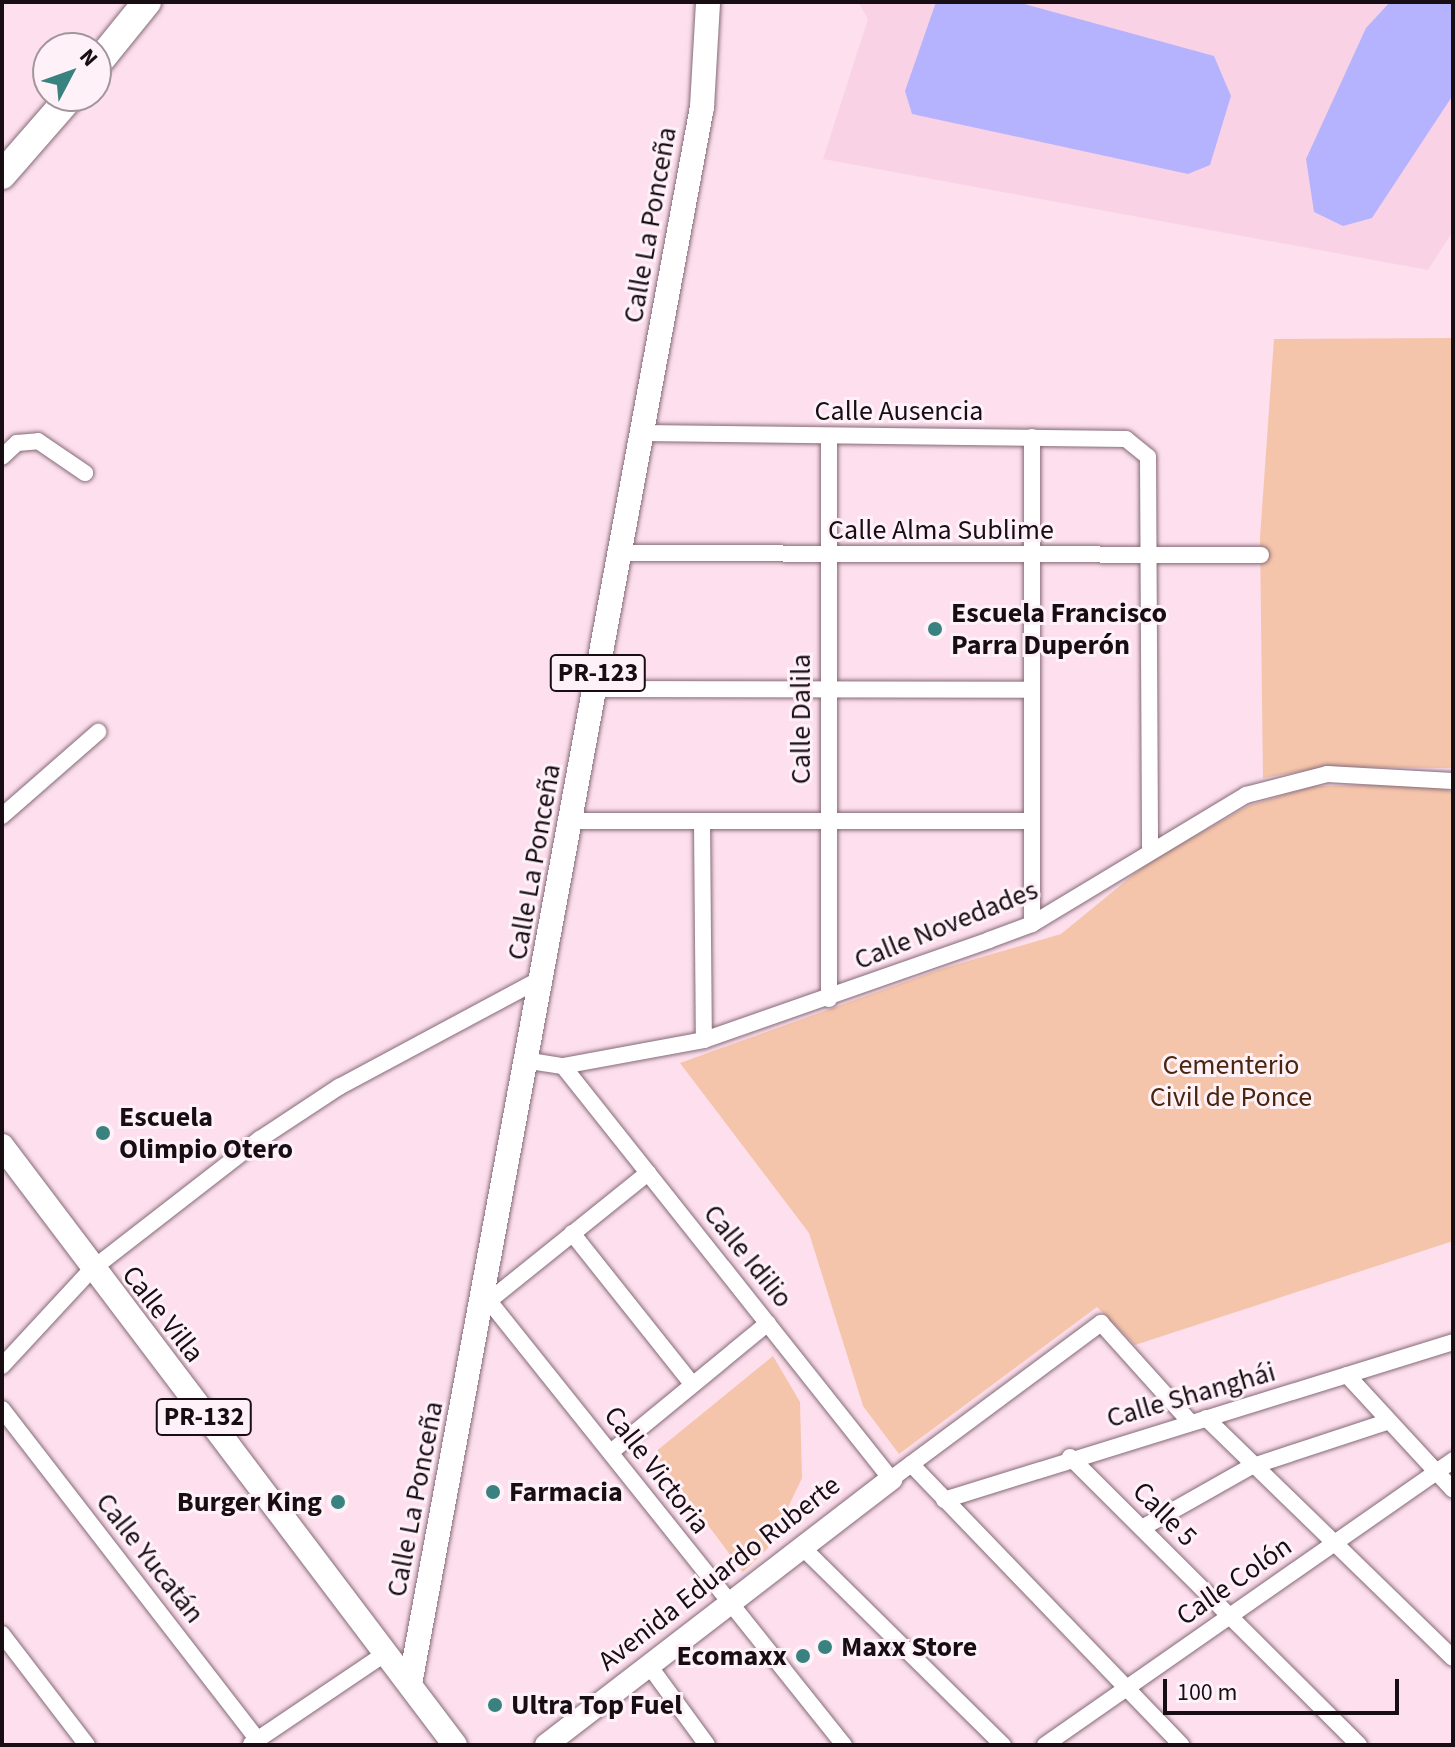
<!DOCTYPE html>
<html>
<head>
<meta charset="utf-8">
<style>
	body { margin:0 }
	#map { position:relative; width:1455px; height:1747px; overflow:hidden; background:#fddfed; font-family:"Source Sans 3",sans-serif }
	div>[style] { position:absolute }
	.built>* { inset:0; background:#f9d3e5 }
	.green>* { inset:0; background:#f5c5ab }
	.water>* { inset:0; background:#b5b3fd }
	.roads { filter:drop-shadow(0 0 2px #856a77) drop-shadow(0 0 2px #856a77) }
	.street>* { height:16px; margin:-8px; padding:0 8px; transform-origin:8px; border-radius:8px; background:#fff }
	.secondary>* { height:22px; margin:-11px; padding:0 11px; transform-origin:11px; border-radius:11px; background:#fff }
	.primary>* { height:24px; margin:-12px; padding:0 12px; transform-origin:12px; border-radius:12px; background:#fff }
	.highway>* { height:28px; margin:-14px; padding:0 14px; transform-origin:14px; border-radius:14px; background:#fff }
	.dots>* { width:22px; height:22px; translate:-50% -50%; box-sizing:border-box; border:4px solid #fef2f8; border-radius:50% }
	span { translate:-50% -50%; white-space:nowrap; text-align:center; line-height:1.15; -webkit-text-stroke:6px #fef2f8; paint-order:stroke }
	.shield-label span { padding:2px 6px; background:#fef2f8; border:2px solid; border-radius:6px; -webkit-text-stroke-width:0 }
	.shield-label { font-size:26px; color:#170d12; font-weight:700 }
	.street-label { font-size:28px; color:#170d12 }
	.poi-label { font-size:28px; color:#170d12; font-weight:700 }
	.left { translate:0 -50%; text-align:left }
	.right { translate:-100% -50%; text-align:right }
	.park-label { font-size:28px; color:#4a260f }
	.frame { position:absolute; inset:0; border:4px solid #170d12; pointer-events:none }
	.north { position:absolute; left:32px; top:32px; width:80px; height:80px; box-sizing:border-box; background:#fef2f8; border:2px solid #a2969c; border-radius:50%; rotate:49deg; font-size:22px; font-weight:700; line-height:32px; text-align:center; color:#170d12 }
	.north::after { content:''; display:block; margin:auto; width:28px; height:36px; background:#3a827f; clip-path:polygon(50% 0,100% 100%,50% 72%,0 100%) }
	.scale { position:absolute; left:1163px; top:1679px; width:236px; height:36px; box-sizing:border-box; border:4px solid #170d12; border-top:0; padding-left:10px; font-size:24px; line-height:28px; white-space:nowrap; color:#170d12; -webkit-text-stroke:6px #fef2f8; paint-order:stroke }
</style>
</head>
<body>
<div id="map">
	<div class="built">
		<div style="clip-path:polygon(858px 2px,1453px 2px,1453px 231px,1428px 270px,823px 159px,868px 19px)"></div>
	</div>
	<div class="green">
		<div style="clip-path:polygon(1453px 338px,1453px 768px,1327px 767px,1263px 778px,1260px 537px,1274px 339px)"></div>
		<div style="clip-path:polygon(1426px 784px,1453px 792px,1453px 1241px,1135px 1345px,1097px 1307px,899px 1454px,863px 1406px,809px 1233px,680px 1063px,941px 969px,1061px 934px,1149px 862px,1250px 805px,1314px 786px)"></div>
		<div style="clip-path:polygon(773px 1356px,800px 1402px,802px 1478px,769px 1547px,743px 1572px,654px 1453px)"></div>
	</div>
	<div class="water">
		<div style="clip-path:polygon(936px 2px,1017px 2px,1214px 56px,1231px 96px,1210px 165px,1188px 174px,912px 114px,905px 91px)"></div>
		<div style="clip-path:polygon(1390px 2px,1453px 2px,1453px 95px,1372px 218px,1343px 226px,1314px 212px,1306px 159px,1366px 28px)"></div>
	</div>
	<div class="roads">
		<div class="street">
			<div style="left:643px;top:433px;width:483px;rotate:0.7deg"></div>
			<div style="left:1126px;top:439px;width:28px;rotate:39deg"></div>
			<div style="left:1148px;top:457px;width:390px;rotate:89.7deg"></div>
			<div style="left:2px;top:457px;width:21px;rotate:-43deg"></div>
			<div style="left:17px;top:443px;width:21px;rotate:-5deg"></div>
			<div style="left:38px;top:441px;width:57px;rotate:34.2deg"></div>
			<div style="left:622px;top:553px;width:639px;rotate:0.18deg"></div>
			<div style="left:595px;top:689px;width:434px;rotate:0.1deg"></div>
			<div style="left:2px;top:816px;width:128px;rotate:-41.2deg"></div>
			<div style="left:571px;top:821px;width:458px"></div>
			<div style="left:702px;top:823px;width:217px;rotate:89.5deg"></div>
			<div style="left:1032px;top:924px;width:487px;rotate:-90deg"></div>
			<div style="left:829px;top:999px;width:560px;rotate:-90deg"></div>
			<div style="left:530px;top:1061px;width:33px;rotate:9deg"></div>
			<div style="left:563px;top:1066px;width:143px;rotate:-10.4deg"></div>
			<div style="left:704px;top:1040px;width:302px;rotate:-19.3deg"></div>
			<div style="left:989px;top:940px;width:46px;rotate:-20.4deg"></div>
			<div style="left:1032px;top:924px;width:250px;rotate:-31.1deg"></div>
			<div style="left:1246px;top:795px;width:84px;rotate:-14.5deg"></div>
			<div style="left:1327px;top:774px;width:126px;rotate:3.2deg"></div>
			<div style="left:563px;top:1066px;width:527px;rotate:51.54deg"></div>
			<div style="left:891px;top:1479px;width:262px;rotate:-36.6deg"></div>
			<div style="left:1101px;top:1323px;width:133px;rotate:48deg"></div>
			<div style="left:572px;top:1233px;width:193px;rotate:51.5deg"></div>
			<div style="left:485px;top:1296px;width:575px;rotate:51.36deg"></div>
			<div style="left:490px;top:1300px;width:203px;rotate:-38.8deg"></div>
			<div style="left:2px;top:1366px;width:131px;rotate:-47.2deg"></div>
			<div style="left:91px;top:1270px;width:214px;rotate:-37.8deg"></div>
			<div style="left:260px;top:1139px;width:95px;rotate:-33.4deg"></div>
			<div style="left:339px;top:1087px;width:233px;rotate:-28.2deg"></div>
			<div style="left:1347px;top:1375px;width:156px;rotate:47.3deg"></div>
			<div style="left:2px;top:1409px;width:417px;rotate:52.3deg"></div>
			<div style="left:1206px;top:1418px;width:344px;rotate:44.2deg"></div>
			<div style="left:611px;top:1452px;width:203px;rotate:-39.4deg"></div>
			<div style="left:1070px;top:1457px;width:408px;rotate:44.9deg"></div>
			<div style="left:911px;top:1464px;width:390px;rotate:46.1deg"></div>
			<div style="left:944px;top:1500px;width:533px;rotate:-17.24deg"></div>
			<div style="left:1142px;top:1528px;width:124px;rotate:-29.5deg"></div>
			<div style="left:1250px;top:1467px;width:141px;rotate:-18.2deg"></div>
			<div style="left:801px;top:1546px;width:284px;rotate:44.6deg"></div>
			<div style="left:2px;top:1634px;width:140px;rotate:52.6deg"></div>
			<div style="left:648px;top:1664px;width:100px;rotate:53.9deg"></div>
			<div style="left:251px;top:1744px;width:163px;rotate:-34deg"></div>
			<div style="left:1045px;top:1745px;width:498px;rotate:-34.9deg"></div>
		</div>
		<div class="secondary">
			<div style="left:546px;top:1745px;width:436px;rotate:-37.6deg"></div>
		</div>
		<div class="primary">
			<div style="left:2px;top:1146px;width:751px;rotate:52.9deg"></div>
			<div style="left:410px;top:1684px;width:1604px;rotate:-79.51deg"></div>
			<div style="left:702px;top:107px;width:105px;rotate:-86.7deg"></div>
		</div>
		<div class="highway">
			<div style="left:96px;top:65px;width:81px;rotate:-51deg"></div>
			<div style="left:2px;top:175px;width:105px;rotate:-48.9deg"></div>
		</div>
	</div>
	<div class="dots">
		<div style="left:935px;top:629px;background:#3a827f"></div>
		<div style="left:103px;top:1133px;background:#3a827f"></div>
		<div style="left:493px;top:1492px;background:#3a827f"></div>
		<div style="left:338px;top:1502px;background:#3a827f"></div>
		<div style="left:825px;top:1647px;background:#3a827f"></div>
		<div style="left:803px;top:1656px;background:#3a827f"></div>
		<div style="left:495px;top:1705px;background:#3a827f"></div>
	</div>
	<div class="shield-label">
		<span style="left:598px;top:673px">PR-123</span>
		<span style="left:204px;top:1417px">PR-132</span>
	</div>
	<div class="street-label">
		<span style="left:650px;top:225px;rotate:-80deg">Calle La Ponceña</span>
		<span style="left:899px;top:411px">Calle Ausencia</span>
		<span style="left:941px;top:530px">Calle Alma Sublime</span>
		<span style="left:801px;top:719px;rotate:-90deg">Calle Dalila</span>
		<span style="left:534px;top:862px;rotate:-80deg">Calle La Ponceña</span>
		<span style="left:946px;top:925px;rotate:-22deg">Calle Novedades</span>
		<span style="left:748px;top:1256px;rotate:51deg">Calle Idilio</span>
		<span style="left:163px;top:1314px;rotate:52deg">Calle Villa</span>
		<span style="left:1191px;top:1395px;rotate:-16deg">Calle Shanghái</span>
		<span style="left:657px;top:1470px;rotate:52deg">Calle Victoria</span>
		<span style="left:415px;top:1499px;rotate:-79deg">Calle La Ponceña</span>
		<span style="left:1165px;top:1514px;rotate:45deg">Calle 5</span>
		<span style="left:150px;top:1558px;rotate:52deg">Calle Yucatán</span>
		<span style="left:719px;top:1573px;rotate:-38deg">Avenida Eduardo Ruberte</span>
		<span style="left:1234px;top:1581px;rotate:-35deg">Calle Colón</span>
	</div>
	<div class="poi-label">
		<span class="left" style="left:951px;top:629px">Escuela Francisco<br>Parra Duperón</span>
		<span class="left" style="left:119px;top:1133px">Escuela<br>Olimpio Otero</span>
		<span class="left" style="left:509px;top:1492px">Farmacia</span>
		<span class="right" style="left:322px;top:1502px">Burger King</span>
		<span class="left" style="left:841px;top:1647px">Maxx Store</span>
		<span class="right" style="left:787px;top:1656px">Ecomaxx</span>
		<span class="left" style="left:511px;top:1705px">Ultra Top Fuel</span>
	</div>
	<div class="park-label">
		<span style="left:1231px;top:1081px">Cementerio<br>Civil de Ponce</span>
	</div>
	<div class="frame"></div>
	<div class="north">N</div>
	<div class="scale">100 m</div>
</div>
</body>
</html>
